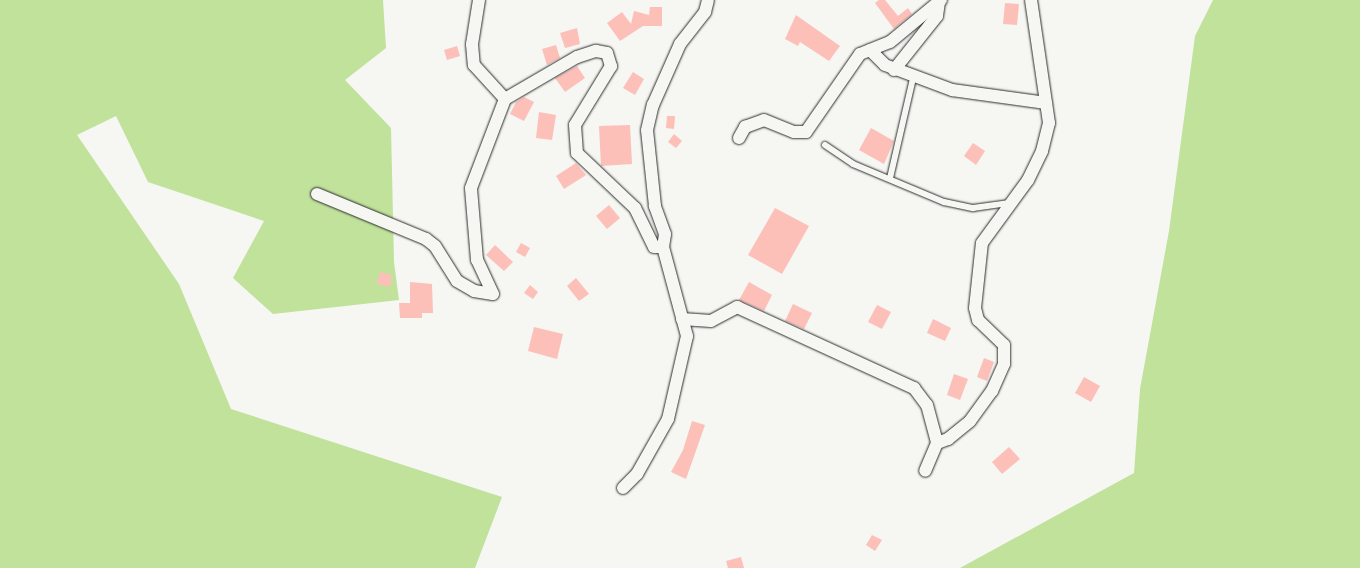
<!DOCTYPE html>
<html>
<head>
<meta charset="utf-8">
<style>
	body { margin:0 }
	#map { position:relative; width:1360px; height:568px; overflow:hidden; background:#f6f6f2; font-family:"Indie Flower",sans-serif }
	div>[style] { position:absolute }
	.green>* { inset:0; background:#c0e29b }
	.building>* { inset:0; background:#fcc0b9 }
	.roads { filter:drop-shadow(0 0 1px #2b2b2b) drop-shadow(0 0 1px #2b2b2b) }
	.service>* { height:6px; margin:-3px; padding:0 3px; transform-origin:3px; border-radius:3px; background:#f6f6f2 }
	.minor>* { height:12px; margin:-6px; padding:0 6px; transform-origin:6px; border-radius:6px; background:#f6f6f2 }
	span { translate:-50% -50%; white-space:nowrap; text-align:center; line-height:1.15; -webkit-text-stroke:4px #f6f6f2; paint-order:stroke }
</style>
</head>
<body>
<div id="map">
	<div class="green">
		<div style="clip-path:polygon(0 0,383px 0,386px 48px,345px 80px,391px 128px,394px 262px,399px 300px,273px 314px,233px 278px,264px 221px,148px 182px,116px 116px,77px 135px,179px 284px,231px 409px,502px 497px,475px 568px,0 568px)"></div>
		<div style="clip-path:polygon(1213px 0,1360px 0,1360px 568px,960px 568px,1134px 473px,1140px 389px,1169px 231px,1195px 36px)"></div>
	</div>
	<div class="building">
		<div style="clip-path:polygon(879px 0,885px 0,898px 16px,908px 8px,912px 14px,894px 29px,875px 3px)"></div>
		<div style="clip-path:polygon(1005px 3px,1019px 4px,1017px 25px,1003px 24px)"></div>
		<div style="clip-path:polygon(650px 7px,662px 7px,662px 26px,643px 26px,620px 41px,607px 23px,622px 12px,631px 24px,634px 11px,649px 15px)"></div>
		<div style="clip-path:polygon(796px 15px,840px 46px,829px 61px,800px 42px,798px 46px,785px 39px)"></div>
		<div style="clip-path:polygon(577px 28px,580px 44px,565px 48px,560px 33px)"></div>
		<div style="clip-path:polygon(556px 45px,560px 58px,547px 65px,542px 49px)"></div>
		<div style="clip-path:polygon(457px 46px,460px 56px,447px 60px,444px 50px)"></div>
		<div style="clip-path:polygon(577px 66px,585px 78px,565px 92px,555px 78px)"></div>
		<div style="clip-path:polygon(633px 72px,644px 79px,635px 95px,623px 88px)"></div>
		<div style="clip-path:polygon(524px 97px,534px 102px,524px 121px,510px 114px,516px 102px)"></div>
		<div style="clip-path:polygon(539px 112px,556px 115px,552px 140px,536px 138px)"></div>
		<div style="clip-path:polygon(667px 116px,675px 116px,674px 129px,666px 128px)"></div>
		<div style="clip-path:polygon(630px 125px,632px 164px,601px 166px,599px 126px)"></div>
		<div style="clip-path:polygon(871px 128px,894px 141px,884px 164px,859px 150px)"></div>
		<div style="clip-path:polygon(674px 134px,682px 141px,676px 148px,668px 142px)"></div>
		<div style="clip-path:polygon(973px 143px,985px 151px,976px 165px,964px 156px)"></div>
		<div style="clip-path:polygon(576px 163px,586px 175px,564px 189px,556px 176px)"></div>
		<div style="clip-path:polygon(609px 205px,620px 218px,607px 229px,596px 216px)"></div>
		<div style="clip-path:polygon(775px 208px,809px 226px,782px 274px,748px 255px)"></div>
		<div style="clip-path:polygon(521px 243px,530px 248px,525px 257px,516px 252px)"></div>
		<div style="clip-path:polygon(495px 245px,513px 262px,504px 271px,486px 255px)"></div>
		<div style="clip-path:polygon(380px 272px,392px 275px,390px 287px,377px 284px)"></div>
		<div style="clip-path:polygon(576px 278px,589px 294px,579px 301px,567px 286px)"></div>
		<div style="clip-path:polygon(410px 282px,432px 284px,433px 313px,422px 313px,422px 318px,400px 318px,399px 303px,410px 303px)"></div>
		<div style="clip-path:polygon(749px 282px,772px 295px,764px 311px,739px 300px)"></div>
		<div style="clip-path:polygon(530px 285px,538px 292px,533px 299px,524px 293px)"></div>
		<div style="clip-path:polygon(793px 304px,812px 313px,804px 329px,785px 321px)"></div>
		<div style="clip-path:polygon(877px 305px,891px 312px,882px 329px,868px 322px)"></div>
		<div style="clip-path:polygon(933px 319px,951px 328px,945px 341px,927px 333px)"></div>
		<div style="clip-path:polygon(534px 327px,563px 334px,557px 359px,528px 351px)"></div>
		<div style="clip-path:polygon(984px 358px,994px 362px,987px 381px,977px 377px)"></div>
		<div style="clip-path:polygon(954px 374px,968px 379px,960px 400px,947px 395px)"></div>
		<div style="clip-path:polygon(1084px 377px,1100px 386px,1091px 402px,1075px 393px)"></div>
		<div style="clip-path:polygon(692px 421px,705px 425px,686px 479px,671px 472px,683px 450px)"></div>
		<div style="clip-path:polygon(1009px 447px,1020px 459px,1002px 474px,992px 462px)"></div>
		<div style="clip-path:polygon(872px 535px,882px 540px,875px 551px,866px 545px)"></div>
		<div style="clip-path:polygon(741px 557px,744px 568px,728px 568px,726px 561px)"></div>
	</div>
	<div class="roads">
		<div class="service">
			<div style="left:825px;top:145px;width:34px;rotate:34deg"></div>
			<div style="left:853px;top:164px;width:99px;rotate:22.7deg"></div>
			<div style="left:944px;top:202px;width:30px;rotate:12deg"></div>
			<div style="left:973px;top:208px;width:37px;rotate:-8deg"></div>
			<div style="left:890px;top:178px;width:103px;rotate:-77deg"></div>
		</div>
		<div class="minor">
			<div style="left:479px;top:0;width:45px;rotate:99deg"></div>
			<div style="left:472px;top:44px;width:21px;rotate:85deg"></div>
			<div style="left:474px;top:65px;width:46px;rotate:47.6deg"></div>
			<div style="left:870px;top:50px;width:21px;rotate:45deg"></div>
			<div style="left:885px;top:65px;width:72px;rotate:20.5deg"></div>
			<div style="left:952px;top:90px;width:95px;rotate:7.9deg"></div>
			<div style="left:894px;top:70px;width:69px;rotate:-51.5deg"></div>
			<div style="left:937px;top:16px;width:14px;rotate:-82deg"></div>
			<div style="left:739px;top:138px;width:13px;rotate:-61deg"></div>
			<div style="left:745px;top:127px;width:20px;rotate:-20deg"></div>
			<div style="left:764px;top:120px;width:32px;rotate:22deg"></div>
			<div style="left:794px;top:132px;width:12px"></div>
			<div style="left:806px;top:132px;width:95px;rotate:-55.3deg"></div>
			<div style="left:860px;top:54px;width:32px;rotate:-22deg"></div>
			<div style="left:890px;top:42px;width:66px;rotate:-39.5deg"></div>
			<div style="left:317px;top:194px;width:118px;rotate:22.4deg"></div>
			<div style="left:426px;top:239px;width:11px;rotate:38deg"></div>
			<div style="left:435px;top:246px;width:41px;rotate:57.8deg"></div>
			<div style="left:457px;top:281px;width:20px;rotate:30deg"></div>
			<div style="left:474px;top:291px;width:19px;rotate:9deg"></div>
			<div style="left:493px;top:294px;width:38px;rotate:-115deg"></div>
			<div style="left:477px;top:260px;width:72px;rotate:-94.8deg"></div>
			<div style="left:471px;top:188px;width:95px;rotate:-69.1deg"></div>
			<div style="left:505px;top:99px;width:83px;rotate:-30.3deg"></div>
			<div style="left:577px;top:57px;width:20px;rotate:-18deg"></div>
			<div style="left:596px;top:51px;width:11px;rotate:10deg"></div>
			<div style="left:607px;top:53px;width:14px;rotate:73deg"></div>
			<div style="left:611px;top:66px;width:69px;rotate:121.4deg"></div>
			<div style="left:575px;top:125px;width:28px;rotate:86deg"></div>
			<div style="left:577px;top:153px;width:80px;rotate:43.5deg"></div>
			<div style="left:635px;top:208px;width:43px;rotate:64deg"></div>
			<div style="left:654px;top:247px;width:9px"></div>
			<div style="left:682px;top:319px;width:29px;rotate:4deg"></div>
			<div style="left:711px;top:321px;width:30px;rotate:-28deg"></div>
			<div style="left:737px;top:307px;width:195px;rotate:24.6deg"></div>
			<div style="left:914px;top:388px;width:21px;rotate:53deg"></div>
			<div style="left:927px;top:405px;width:39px;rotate:75deg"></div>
			<div style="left:937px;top:443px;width:30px;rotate:113deg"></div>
			<div style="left:937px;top:443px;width:12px;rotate:-20deg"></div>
			<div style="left:948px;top:439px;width:28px;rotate:-39deg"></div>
			<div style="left:970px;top:421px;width:37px;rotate:-54deg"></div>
			<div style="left:992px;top:391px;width:30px;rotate:-66deg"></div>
			<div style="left:1004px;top:364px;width:19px;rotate:-90deg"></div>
			<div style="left:1004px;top:345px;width:36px;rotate:-136deg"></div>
			<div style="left:978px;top:320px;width:12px;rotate:-104deg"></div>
			<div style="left:975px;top:308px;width:65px;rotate:-83.9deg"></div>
			<div style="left:982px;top:243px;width:78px;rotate:-53.9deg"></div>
			<div style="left:1028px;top:180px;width:32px;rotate:-64deg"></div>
			<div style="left:1042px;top:151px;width:29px;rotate:-76deg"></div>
			<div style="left:1049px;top:123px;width:124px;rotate:-98.3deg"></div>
			<div style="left:623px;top:488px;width:20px;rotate:-45deg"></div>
			<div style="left:637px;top:474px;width:63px;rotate:-60.6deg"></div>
			<div style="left:668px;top:419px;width:85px;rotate:-77.1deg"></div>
			<div style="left:687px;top:336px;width:92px;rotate:-105.1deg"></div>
			<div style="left:663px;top:247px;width:13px;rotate:-81deg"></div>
			<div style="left:665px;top:234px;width:30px;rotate:-110deg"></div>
			<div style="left:655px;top:206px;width:76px;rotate:-96deg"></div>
			<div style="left:647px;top:130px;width:26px;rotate:-77deg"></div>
			<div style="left:653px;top:105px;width:67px;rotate:-66.1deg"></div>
			<div style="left:680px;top:44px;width:41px;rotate:-52deg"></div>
			<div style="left:705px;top:12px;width:12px;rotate:-76deg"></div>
		</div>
	</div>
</div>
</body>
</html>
